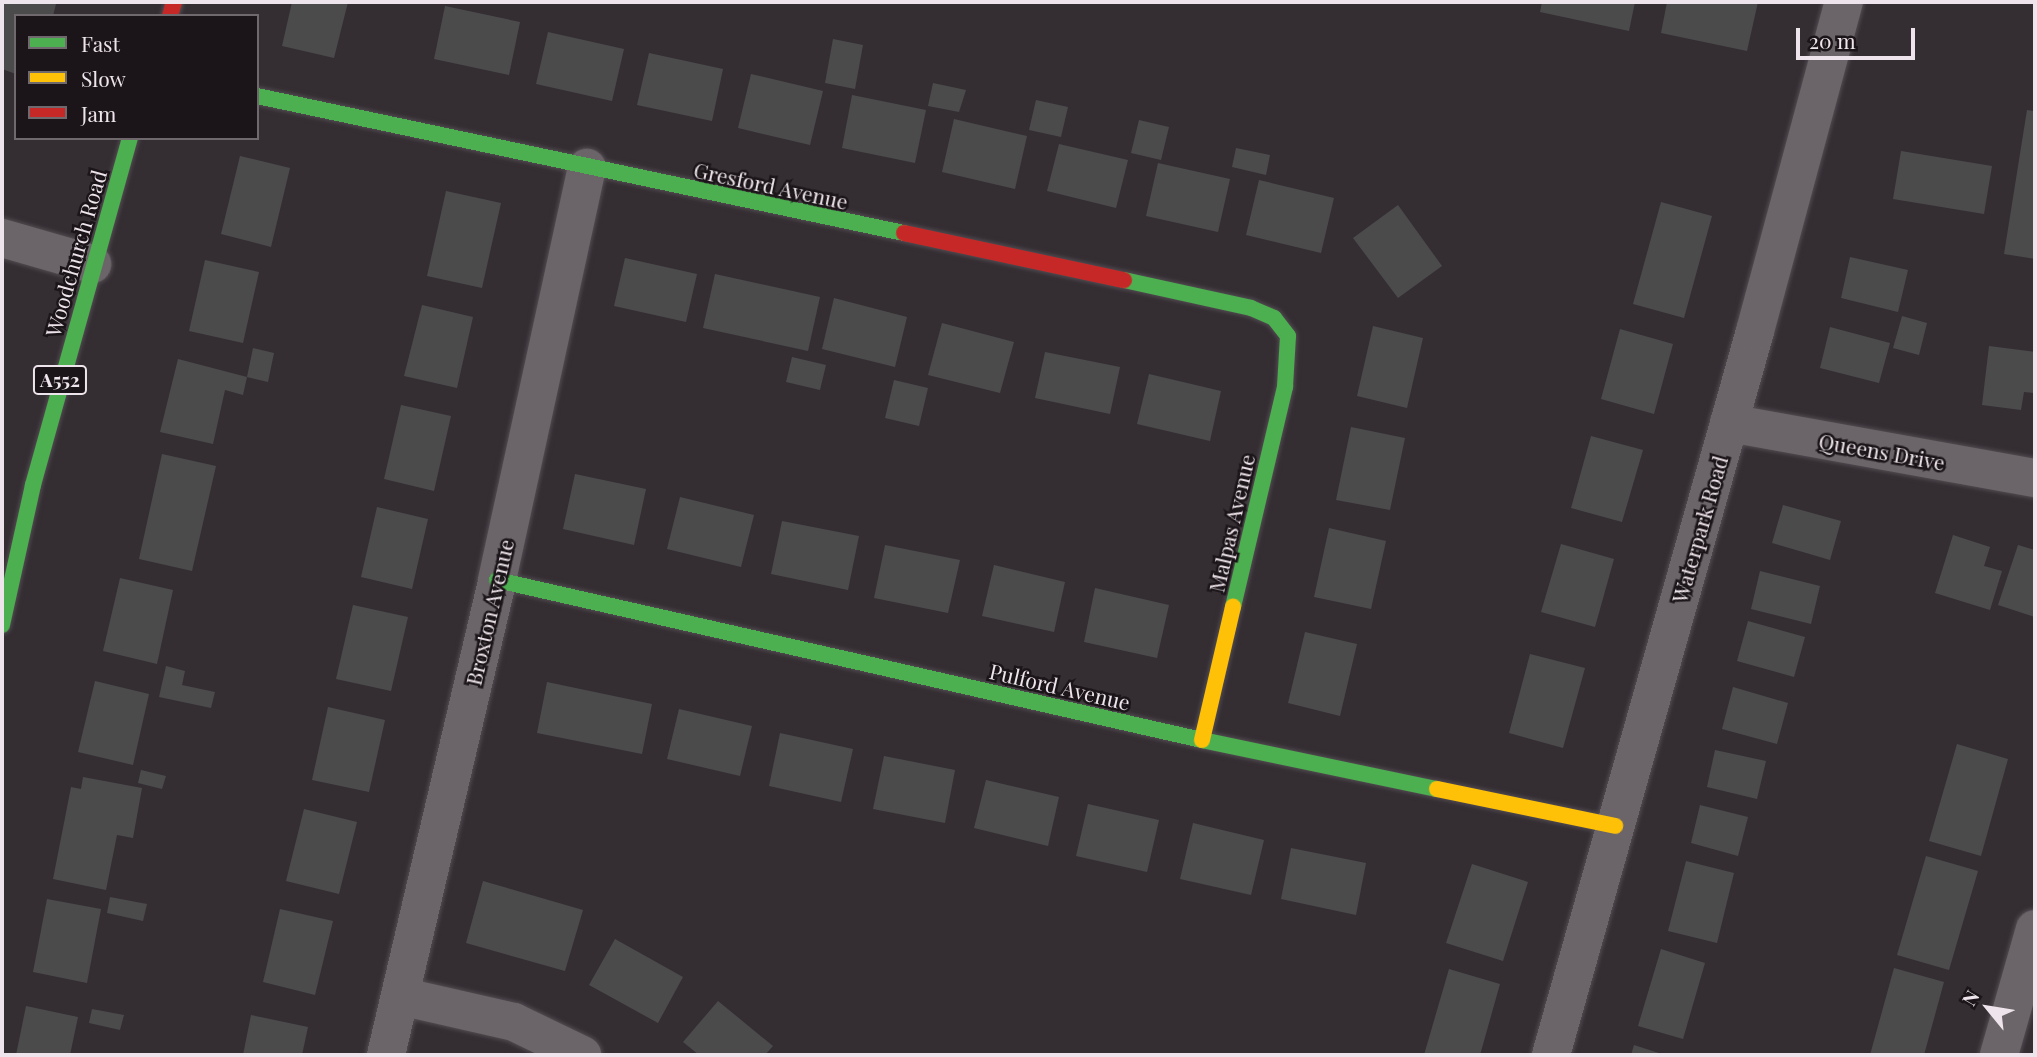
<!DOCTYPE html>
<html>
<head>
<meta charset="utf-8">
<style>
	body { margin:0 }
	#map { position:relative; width:2037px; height:1057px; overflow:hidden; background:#342e33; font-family:"Playfair Display",serif }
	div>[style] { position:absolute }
	.building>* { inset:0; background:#4b4b4c }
	.roads { filter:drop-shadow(0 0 2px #524c51) drop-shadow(0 0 2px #524c51) }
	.street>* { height:38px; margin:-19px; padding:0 19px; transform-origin:19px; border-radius:19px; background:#6b6569 }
	.fast>* { height:16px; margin:-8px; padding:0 8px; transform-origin:8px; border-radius:8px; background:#4caf50 }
	.slow>* { height:16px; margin:-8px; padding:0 8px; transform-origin:8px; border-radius:8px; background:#ffc107 }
	.jam>* { height:16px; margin:-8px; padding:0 8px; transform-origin:8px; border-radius:8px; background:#c62828 }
	span { translate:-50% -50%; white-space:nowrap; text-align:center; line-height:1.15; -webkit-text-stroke:5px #1b1519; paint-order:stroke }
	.shield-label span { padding:2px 5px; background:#1b1519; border:2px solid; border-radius:5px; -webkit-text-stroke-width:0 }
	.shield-label { font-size:19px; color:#eee4eb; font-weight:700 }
	.street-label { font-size:21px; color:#eee4eb }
	.frame { position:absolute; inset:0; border:4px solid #eee4eb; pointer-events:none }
	.legend { position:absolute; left:14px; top:14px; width:245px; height:126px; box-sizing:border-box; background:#1b1519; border:2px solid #6f686d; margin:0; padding:9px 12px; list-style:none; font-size:21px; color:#eee4eb }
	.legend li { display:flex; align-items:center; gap:14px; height:35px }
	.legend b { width:35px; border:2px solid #6f686d }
	.north { position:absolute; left:1953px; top:973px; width:70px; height:70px; -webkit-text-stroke:5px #1b1519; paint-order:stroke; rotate:300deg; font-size:19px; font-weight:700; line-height:28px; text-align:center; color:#eee4eb }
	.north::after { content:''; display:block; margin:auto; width:24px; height:32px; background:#eee4eb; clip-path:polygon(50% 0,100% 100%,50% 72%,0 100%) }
	.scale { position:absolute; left:1796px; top:28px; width:119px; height:32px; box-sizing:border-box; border:4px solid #eee4eb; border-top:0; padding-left:9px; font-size:21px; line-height:24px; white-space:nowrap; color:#eee4eb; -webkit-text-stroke:5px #1b1519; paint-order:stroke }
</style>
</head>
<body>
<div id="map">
	<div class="building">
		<div style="clip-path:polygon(2px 2px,56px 4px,53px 16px,16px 16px,16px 74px,2px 69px)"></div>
		<div style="clip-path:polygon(292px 2px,348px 2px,334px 58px,282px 46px)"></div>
		<div style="clip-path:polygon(1542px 2px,1635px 2px,1629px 31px,1540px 12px)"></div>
		<div style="clip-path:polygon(1667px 2px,1758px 2px,1747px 51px,1661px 33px)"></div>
		<div style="clip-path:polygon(445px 6px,520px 22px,509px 75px,434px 59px)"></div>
		<div style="clip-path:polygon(548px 32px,624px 49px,612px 101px,536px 84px)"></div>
		<div style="clip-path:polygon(833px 39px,863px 45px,855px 89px,825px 83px)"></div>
		<div style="clip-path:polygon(649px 53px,723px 69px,712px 121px,637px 105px)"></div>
		<div style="clip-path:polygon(751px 74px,823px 91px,810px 145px,738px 128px)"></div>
		<div style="clip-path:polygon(933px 83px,966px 90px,959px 112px,928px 106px)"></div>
		<div style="clip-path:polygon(852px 95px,926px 110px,915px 163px,842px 148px)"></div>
		<div style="clip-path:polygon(1036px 100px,1068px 107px,1061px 137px,1029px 130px)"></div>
		<div style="clip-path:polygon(2027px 110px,2035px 111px,2035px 259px,2004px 254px)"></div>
		<div style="clip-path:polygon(954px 119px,1027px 136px,1015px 189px,942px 172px)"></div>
		<div style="clip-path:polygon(1139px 120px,1169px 127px,1161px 160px,1131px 153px)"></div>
		<div style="clip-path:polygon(1059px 144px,1128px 160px,1116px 208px,1047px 191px)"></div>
		<div style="clip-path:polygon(1236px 148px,1270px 155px,1266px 175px,1232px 167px)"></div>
		<div style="clip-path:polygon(1901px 151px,1992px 166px,1984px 214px,1893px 199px)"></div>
		<div style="clip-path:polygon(240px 156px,290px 168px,271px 247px,221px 234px)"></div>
		<div style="clip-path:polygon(1158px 163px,1230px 179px,1218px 232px,1146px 216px)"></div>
		<div style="clip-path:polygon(1259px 180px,1334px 198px,1321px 253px,1246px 235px)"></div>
		<div style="clip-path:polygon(446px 191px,501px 203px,482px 288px,427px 276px)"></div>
		<div style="clip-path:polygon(1661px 202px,1712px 216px,1684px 318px,1633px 304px)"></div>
		<div style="clip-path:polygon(1398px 205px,1442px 266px,1398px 298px,1353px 238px)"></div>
		<div style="clip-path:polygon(1850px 257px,1908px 270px,1898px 312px,1841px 298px)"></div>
		<div style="clip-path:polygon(625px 258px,697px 274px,686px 322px,614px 306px)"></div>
		<div style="clip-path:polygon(205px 260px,259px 272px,243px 343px,189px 331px)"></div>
		<div style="clip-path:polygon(715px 274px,820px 297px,808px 351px,703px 328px)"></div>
		<div style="clip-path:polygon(834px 298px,907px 317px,895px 367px,822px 349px)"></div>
		<div style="clip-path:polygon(422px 305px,473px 317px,457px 388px,404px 376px)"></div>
		<div style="clip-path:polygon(1902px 316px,1927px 323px,1919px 355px,1893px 348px)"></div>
		<div style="clip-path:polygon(942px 323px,1014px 342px,1000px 393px,928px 375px)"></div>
		<div style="clip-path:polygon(1373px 326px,1423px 338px,1407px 408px,1357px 396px)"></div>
		<div style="clip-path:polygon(1830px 327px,1890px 343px,1879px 383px,1820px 368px)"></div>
		<div style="clip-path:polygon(1620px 329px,1673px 344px,1654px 414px,1601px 399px)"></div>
		<div style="clip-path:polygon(1989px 346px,2035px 352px,2035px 393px,2024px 392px,2021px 410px,1982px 405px)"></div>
		<div style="clip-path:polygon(253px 348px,274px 353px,268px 382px,247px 377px,243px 395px,225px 390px,213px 444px,160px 432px,178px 359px,247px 377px)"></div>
		<div style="clip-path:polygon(1045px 352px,1120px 367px,1110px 414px,1035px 398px)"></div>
		<div style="clip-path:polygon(792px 357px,826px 365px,820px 390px,786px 382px)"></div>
		<div style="clip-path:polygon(1149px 374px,1221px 391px,1210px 441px,1137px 424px)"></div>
		<div style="clip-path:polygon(894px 380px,928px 388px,919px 426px,885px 418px)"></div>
		<div style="clip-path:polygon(401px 405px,451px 416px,434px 491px,384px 479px)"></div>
		<div style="clip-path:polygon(1351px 427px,1405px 438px,1390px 510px,1336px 500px)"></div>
		<div style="clip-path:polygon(1591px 436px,1643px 450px,1622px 522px,1571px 508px)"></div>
		<div style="clip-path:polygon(162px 454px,216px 466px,192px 571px,139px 559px)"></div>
		<div style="clip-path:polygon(575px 474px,646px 489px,634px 545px,563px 529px)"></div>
		<div style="clip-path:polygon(680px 497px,754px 515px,741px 567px,667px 549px)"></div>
		<div style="clip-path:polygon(1783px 505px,1841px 521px,1830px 560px,1772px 543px)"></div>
		<div style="clip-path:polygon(377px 507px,428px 519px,412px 589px,361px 577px)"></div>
		<div style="clip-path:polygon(782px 521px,859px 536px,848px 590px,771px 574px)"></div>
		<div style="clip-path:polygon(1329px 528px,1386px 541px,1371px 609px,1314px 597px)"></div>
		<div style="clip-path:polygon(1953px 535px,1990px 547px,1984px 566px,2002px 571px,1990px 610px,1935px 593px)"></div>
		<div style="clip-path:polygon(1561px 544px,1614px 559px,1595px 627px,1541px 612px)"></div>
		<div style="clip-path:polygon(885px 545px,960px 560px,948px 613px,874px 598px)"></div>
		<div style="clip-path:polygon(2018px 545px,2035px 550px,2035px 617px,1998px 605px)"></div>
		<div style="clip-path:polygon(994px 565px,1065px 582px,1054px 632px,982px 616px)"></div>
		<div style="clip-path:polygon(1760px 571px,1820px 586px,1811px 624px,1751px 609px)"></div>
		<div style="clip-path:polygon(120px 578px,173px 590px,157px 664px,103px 651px)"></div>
		<div style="clip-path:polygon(1095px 588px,1169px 605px,1157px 658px,1084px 642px)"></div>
		<div style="clip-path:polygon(353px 605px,408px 617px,391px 691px,336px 679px)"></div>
		<div style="clip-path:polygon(1748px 621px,1805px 637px,1794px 677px,1737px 661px)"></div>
		<div style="clip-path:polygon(1305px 632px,1357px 644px,1340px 716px,1288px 703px)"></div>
		<div style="clip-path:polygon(1530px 654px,1585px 668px,1563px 748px,1509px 733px)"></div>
		<div style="clip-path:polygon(166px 666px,185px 671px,182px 685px,215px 692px,211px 708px,159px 697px)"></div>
		<div style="clip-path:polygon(95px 681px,149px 694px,133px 765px,78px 752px)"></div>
		<div style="clip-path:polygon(547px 682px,652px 704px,642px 754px,537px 733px)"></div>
		<div style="clip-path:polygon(1733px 687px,1788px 703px,1777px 744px,1722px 729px)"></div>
		<div style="clip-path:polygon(328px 707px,385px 720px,369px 792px,312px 780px)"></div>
		<div style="clip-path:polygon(679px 709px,752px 726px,740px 776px,667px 759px)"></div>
		<div style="clip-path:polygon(780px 733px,853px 749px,841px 802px,769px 786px)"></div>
		<div style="clip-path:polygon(1957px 744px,2008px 759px,1981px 856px,1929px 841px)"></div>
		<div style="clip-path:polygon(1715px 750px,1766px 761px,1757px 799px,1707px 787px)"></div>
		<div style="clip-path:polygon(884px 756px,955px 770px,945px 823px,873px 809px)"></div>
		<div style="clip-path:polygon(141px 770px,166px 776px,162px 789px,138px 783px)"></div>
		<div style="clip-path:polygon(83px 777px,142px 788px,133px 838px,117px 835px,106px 890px,53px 879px,71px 787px,81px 789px)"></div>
		<div style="clip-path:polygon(986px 780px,1059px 797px,1048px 846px,974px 828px)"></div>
		<div style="clip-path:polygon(1088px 804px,1159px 820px,1147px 872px,1076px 856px)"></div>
		<div style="clip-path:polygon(1700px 805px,1748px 817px,1738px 856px,1691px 843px)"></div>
		<div style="clip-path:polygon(304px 809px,357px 822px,339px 894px,286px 881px)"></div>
		<div style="clip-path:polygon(1193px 823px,1264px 840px,1251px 895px,1180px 879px)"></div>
		<div style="clip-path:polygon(1291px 848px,1366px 863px,1356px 915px,1281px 899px)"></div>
		<div style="clip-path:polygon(1926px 856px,1978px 871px,1949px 970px,1897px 955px)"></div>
		<div style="clip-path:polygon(1686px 861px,1734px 873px,1717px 943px,1668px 931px)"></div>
		<div style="clip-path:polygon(1472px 864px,1528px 882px,1503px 961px,1446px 943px)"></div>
		<div style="clip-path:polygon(483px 881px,583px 910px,565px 971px,466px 943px)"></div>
		<div style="clip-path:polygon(110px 897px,147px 904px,143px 921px,107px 913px)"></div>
		<div style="clip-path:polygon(47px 899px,101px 909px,87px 983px,33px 972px)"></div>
		<div style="clip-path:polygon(280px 909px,333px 921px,315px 995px,263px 982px)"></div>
		<div style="clip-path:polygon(615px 939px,683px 977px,658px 1023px,589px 985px)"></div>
		<div style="clip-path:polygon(1661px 949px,1705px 963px,1683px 1039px,1638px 1026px)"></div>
		<div style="clip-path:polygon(1894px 968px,1944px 982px,1924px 1055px,1870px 1055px)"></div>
		<div style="clip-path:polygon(1449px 969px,1500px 984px,1480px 1055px,1424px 1055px)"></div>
		<div style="clip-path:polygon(718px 1001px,773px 1046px,765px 1055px,699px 1055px,683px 1042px)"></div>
		<div style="clip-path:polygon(26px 1006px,78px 1017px,70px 1055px,16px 1055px)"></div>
		<div style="clip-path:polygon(92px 1009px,124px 1015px,120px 1030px,89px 1023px)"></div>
		<div style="clip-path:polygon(251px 1015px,308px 1027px,302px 1055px,243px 1055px)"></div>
		<div style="clip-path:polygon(1634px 1045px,1665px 1055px,1631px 1055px)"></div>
	</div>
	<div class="roads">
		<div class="street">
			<div style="left:2px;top:238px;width:94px;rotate:16.1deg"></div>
			<div style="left:1729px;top:423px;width:311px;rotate:10.2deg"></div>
			<div style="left:400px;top:996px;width:117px;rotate:12.8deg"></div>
			<div style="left:514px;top:1022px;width:76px;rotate:25.9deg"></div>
			<div style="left:386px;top:1055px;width:488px;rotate:-76.8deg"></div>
			<div style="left:497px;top:580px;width:422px;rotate:-77.7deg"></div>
			<div style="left:1551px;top:1055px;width:752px;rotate:-74.26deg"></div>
			<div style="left:1755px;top:331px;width:341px;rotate:-74.9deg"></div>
			<div style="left:1999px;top:1055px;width:131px;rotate:-74.1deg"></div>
		</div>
		<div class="fast">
			<div style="left:257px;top:96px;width:661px;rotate:11.96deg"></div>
			<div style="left:1124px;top:280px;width:130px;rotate:12.4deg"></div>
			<div style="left:1251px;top:308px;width:25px;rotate:23deg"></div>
			<div style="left:1274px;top:318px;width:23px;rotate:52deg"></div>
			<div style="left:1288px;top:336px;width:51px;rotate:93.4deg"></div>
			<div style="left:1285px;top:387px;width:226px;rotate:103.3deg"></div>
			<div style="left:497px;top:580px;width:723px;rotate:12.79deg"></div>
			<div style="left:1202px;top:740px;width:240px;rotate:11.8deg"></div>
			<div style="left:2px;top:625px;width:143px;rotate:-77.5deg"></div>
			<div style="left:33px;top:485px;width:360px;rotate:-74.4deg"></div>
		</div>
		<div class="slow">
			<div style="left:1202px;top:740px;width:137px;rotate:-76.9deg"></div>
			<div style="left:1437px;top:789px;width:182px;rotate:11.7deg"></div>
		</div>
		<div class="jam">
			<div style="left:170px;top:16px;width:15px;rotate:-74deg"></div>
			<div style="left:904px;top:233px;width:225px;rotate:12.1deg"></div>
		</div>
	</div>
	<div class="shield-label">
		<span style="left:60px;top:380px">A552</span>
	</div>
	<div class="street-label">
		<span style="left:771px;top:185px;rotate:12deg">Gresford Avenue</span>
		<span style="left:75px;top:253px;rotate:-74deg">Woodchurch Road</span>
		<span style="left:1882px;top:451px;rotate:10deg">Queens Drive</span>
		<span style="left:1231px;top:523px;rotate:-77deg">Malpas Avenue</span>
		<span style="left:1699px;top:529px;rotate:-74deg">Waterpark Road</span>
		<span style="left:489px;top:612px;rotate:-77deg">Broxton Avenue</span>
		<span style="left:1060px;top:686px;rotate:13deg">Pulford Avenue</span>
	</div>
	<div class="frame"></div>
	<ul class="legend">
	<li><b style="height:9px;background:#4caf50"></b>Fast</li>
	<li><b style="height:9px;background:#ffc107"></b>Slow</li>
	<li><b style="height:9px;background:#c62828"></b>Jam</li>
	</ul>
	<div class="north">N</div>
	<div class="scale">20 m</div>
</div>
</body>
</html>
